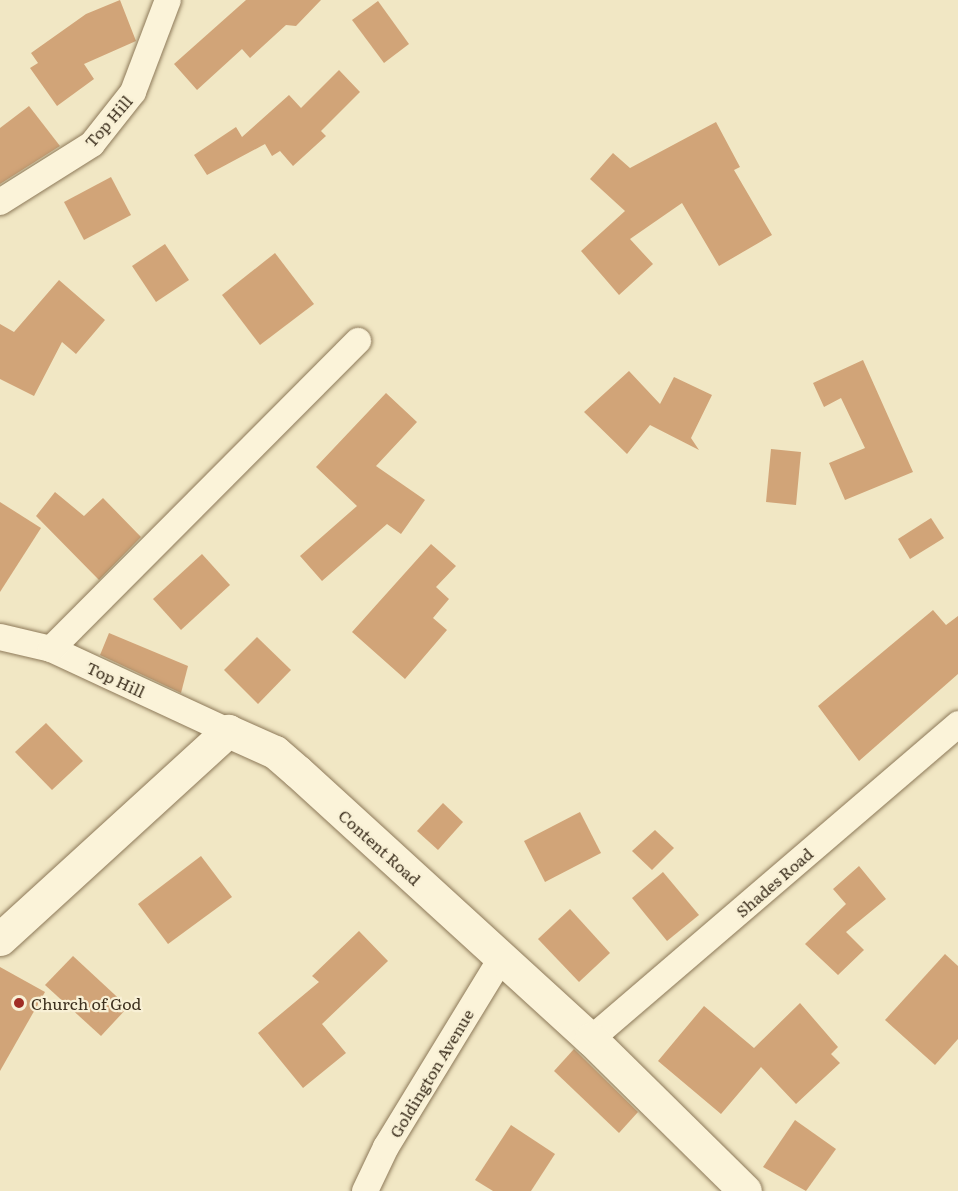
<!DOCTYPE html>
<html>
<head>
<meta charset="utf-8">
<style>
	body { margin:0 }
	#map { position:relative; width:958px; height:1191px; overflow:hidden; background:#f1e7c4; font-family:Literata,serif }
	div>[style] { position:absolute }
	.building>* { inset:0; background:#d1a478 }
	.roads { filter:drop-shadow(0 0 2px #8d7959) drop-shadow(0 0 2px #8d7959) }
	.street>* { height:26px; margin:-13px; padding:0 13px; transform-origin:13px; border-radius:13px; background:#fbf3d9 }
	.secondary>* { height:33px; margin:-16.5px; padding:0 16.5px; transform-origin:16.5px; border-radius:16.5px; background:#fbf3d9 }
	.dots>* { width:16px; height:16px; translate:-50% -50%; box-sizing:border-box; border:3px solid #f8f0d5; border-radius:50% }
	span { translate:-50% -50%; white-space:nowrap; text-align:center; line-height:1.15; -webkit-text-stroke:4.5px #f8f0d5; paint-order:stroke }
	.street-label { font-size:16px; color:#3c2f1e }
	.poi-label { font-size:16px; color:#3c2f1e }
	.left { translate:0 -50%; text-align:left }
</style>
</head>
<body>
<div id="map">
	<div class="building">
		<div style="clip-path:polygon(120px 0,136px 41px,84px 64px,94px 79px,57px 106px,30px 68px,38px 63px,31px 53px,86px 14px)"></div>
		<div style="clip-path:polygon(246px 0,321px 0,296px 26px,286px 25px,250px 58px,242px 49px,197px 90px,174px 64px)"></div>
		<div style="clip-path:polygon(378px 1px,409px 44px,384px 63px,352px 20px)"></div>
		<div style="clip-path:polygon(339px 70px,360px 92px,321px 131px,326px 136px,293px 166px,280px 151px,272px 156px,265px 144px,207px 175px,194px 155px,236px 127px,242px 137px,289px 95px,301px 108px)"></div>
		<div style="clip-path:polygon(29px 106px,60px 146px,0 184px,0 128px)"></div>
		<div style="clip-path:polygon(716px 122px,740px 167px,734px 170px,772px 235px,719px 266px,682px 203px,630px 239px,653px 264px,619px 295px,581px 251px,625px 211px,590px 179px,613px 153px,630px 168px)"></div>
		<div style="clip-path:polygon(111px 177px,131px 215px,84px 240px,64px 202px)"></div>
		<div style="clip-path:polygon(165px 244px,189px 280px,156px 302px,132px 266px)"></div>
		<div style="clip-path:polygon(275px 253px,314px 304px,260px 345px,222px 295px)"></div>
		<div style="clip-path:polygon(59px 280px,105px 320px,76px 354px,62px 342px,34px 396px,0 379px,0 324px,14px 332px)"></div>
		<div style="clip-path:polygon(863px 360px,913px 472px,845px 500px,829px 463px,865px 448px,841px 398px,824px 407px,813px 383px)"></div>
		<div style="clip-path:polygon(629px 371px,660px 404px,674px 377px,712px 395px,691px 438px,699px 450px,650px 425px,627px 454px,584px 412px)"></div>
		<div style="clip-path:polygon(386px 393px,417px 422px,376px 466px,425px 500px,401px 534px,387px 524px,322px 581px,300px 556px,357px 506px,316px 467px)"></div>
		<div style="clip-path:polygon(771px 449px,801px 452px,796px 505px,766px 502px)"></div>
		<div style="clip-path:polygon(55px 492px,84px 516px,103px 498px,141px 537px,99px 580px,36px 516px)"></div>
		<div style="clip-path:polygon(0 502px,41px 528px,0 592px)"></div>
		<div style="clip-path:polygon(931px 518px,944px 538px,910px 559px,898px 539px)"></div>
		<div style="clip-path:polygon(431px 544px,456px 566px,436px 587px,449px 599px,433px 618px,447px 630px,405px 679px,352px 632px)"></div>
		<div style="clip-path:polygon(202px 554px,230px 585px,181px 630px,153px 599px)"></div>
		<div style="clip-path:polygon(933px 610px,946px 625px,958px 616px,958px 674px,859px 761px,818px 706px)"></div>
		<div style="clip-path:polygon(109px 633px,188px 666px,181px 693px,100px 655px)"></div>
		<div style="clip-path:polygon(257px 637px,291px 670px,258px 704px,224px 670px)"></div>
		<div style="clip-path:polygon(46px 723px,83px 761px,52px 790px,15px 752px)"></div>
		<div style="clip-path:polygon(443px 803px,463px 822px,438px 850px,417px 831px)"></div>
		<div style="clip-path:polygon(580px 812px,601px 853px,545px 882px,524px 841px)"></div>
		<div style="clip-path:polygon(655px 830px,674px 848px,652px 870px,632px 851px)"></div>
		<div style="clip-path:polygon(201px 856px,232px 897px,168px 944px,138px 904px)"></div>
		<div style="clip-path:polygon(859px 866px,886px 899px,846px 932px,864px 950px,838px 975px,805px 944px,846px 904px,833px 889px)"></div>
		<div style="clip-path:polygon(663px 872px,699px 915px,667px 941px,632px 898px)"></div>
		<div style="clip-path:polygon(570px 909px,610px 953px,579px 982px,538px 939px)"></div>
		<div style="clip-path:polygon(359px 931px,388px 961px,322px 1024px,346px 1053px,303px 1088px,258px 1033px,319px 982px,312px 976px)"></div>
		<div style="clip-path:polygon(945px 954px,958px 966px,958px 1039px,935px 1065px,885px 1020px)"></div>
		<div style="clip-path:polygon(73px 956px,128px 1007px,101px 1036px,45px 985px)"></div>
		<div style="clip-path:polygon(0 967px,45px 992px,0 1071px)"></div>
		<div style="clip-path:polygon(800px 1003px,838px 1047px,831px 1054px,840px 1063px,796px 1104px,761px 1067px,721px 1114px,658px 1061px,704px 1006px,754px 1048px)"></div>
		<div style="clip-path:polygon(574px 1049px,638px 1112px,619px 1133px,554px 1071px)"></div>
		<div style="clip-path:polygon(795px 1120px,836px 1149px,806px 1191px,763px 1167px)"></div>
		<div style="clip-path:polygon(511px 1125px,555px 1154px,531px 1191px,493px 1191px,475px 1180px)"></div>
	</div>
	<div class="roads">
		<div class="street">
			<div style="left:0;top:202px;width:109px;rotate:-32.2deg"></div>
			<div style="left:92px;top:144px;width:66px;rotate:-51.7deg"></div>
			<div style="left:133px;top:92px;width:98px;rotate:-69.2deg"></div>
			<div style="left:0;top:637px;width:52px;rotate:13.2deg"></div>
			<div style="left:51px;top:649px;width:195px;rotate:24.9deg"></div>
			<div style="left:51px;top:649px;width:435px;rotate:-45.1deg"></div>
			<div style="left:591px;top:1039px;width:484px;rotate:-40.6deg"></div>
			<div style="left:365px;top:1191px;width:49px;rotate:-64.5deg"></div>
			<div style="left:386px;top:1147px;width:223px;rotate:-58.6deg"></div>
		</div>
		<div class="secondary">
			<div style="left:0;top:939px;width:309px;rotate:-42.4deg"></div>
			<div style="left:228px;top:731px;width:51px;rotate:24.1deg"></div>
			<div style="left:275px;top:752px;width:29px;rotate:41deg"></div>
			<div style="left:297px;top:771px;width:398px;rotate:42.4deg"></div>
			<div style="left:591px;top:1039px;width:216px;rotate:44.6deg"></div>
		</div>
	</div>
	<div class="dots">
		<div style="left:19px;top:1003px;background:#a02d25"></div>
	</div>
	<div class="street-label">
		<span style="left:108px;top:121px;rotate:-49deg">Top Hill</span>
		<span style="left:116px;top:679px;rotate:25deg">Top Hill</span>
		<span style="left:380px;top:847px;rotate:42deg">Content Road</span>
		<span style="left:774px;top:882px;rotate:-41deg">Shades Road</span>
		<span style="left:431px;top:1073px;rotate:-59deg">Goldington Avenue</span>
	</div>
	<div class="poi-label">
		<span class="left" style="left:31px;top:1003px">Church of God</span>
	</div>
</div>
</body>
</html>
